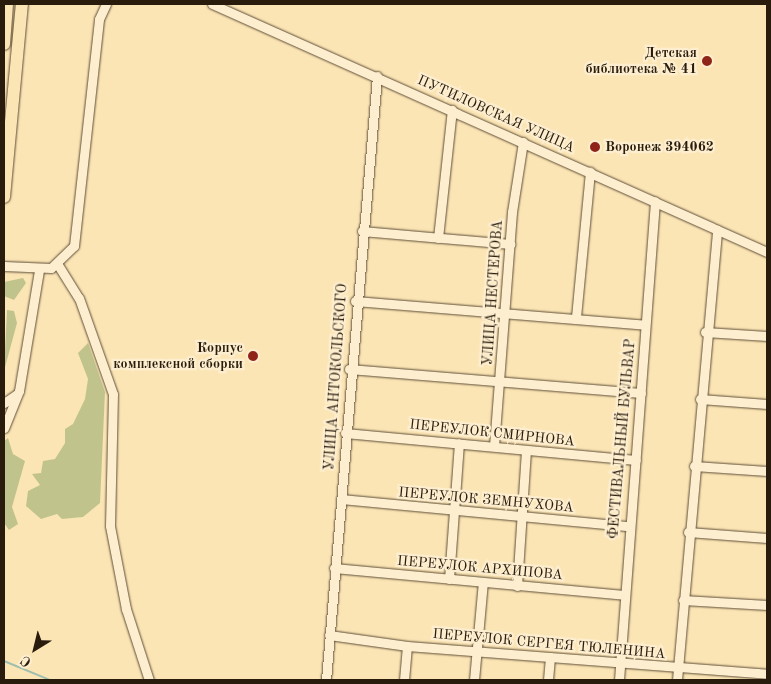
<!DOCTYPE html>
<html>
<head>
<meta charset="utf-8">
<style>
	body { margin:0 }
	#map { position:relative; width:771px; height:684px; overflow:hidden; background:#fce5b5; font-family:"Old Standard TT",serif }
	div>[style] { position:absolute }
	.green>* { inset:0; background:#c0c48c }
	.stream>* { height:2px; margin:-1px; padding:0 1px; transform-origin:1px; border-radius:1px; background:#9fbfae }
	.roads { filter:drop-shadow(0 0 1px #5e4e37) drop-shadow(0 0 1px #5e4e37) }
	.minor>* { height:9px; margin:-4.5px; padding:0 4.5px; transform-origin:4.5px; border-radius:4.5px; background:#fdeecf }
	.highway>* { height:12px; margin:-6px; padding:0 6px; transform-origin:6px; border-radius:6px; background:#fce5b5 }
	.dots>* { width:14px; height:14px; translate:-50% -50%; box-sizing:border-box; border:2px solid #fdeecf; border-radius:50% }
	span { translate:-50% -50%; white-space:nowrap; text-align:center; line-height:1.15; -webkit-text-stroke:4.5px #fdeecf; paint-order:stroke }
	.poi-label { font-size:14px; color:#2a1c0d; font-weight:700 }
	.right { translate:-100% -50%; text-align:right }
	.left { translate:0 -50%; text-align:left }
	.street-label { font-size:14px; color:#2a1c0d }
	.frame { position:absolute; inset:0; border:5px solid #2a1c0d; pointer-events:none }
	.north { position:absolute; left:10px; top:624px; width:50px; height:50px; -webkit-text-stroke:4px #fdeecf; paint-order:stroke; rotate:216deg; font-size:14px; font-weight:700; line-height:20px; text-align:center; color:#2a1c0d }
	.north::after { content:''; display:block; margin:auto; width:18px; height:22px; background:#2a1c0d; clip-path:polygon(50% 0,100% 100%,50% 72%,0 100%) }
</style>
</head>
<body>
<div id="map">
	<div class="green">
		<div style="clip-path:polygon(23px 278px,26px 283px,14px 300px,4px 296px,4px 282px)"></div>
		<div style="clip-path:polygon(7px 310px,14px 311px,17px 323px,4px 371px)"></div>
		<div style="clip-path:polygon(88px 343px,105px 392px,100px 503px,83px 517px,62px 519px,57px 514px,41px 519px,26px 506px,28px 491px,40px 485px,32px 474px,41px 473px,43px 461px,55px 459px,65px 443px,65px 429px,73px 424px,85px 399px,88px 379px,78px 353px)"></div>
		<div style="clip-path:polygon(8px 438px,13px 454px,25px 461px,12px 507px,18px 524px,9px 530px,4px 523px,4px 441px)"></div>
	</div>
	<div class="stream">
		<div style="left:4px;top:661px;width:50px;rotate:22.4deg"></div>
	</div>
	<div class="roads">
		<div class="minor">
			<div style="left:212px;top:4px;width:608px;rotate:24.08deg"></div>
			<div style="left:362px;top:231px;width:149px;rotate:5deg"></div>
			<div style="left:438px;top:238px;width:129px;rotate:-83.8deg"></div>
			<div style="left:58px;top:265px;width:39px;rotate:58deg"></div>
			<div style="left:79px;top:298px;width:102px;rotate:70.5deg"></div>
			<div style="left:113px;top:394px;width:132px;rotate:91.3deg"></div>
			<div style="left:110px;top:526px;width:85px;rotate:79.1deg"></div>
			<div style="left:126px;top:609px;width:75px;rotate:72.1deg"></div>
			<div style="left:4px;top:266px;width:47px;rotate:2.4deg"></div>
			<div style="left:51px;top:268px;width:32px;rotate:-44deg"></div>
			<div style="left:74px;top:246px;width:228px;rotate:-83.7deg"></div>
			<div style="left:99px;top:19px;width:17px;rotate:-65deg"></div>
			<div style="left:355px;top:301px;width:291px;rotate:4.7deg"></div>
			<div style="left:576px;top:317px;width:146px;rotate:-84.5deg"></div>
			<div style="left:705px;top:332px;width:62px;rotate:3.7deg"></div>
			<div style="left:349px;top:369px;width:293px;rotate:4.7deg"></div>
			<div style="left:700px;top:399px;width:67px;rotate:4.3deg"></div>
			<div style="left:4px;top:403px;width:16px;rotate:-35deg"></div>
			<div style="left:4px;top:428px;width:40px;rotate:-68deg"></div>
			<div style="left:19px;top:391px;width:123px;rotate:-80.6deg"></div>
			<div style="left:345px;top:433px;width:292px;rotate:5.3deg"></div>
			<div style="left:494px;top:446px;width:235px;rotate:-85.6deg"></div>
			<div style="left:512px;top:212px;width:71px;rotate:-81.1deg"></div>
			<div style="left:694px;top:466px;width:73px;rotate:3.9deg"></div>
			<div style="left:341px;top:499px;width:289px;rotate:5.4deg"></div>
			<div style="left:688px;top:532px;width:79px;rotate:4.3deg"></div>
			<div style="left:334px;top:568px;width:291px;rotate:5.3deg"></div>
			<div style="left:449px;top:579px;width:136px;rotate:-85.8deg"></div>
			<div style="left:517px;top:586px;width:134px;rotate:-86.2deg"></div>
			<div style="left:683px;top:600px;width:84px;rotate:3.4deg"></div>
			<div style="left:329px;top:635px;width:79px;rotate:8deg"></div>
			<div style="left:407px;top:646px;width:361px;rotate:4.4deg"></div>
			<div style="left:326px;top:680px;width:606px;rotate:-85.17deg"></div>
			<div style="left:404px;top:680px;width:34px;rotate:-85deg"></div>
			<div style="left:474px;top:680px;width:98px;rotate:-84.8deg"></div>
			<div style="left:548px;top:680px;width:23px;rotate:-85deg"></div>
			<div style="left:619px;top:680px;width:480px;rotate:-85.7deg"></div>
			<div style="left:677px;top:680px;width:452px;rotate:-84.9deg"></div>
		</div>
		<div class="highway">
			<div style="left:4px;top:44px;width:40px;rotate:-85.7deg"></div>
			<div style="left:4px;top:197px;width:194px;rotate:-84.7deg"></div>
		</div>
	</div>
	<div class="dots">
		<div style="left:707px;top:61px;background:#8f2418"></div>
		<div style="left:595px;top:147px;background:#8f2418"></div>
		<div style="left:253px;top:356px;background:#8f2418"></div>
	</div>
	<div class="poi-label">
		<span class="right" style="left:697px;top:61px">Детская<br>библиотека № 41</span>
		<span class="left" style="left:605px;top:147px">Воронеж 394062</span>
		<span class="right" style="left:243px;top:356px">Корпус<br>комплексной сборки</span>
	</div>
	<div class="street-label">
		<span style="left:496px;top:114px;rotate:24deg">ПУТИЛОВСКАЯ УЛИЦА</span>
		<span style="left:493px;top:293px;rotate:-86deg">УЛИЦА НЕСТЕРОВА</span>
		<span style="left:336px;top:377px;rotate:-86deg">УЛИЦА АНТОКОЛЬСКОГО</span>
		<span style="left:492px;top:433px;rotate:6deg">ПЕРЕУЛОК СМИРНОВА</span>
		<span style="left:622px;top:439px;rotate:-85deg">ФЕСТИВАЛЬНЫЙ БУЛЬВАР</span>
		<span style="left:486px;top:500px;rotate:5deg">ПЕРЕУЛОК ЗЕМНУХОВА</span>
		<span style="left:480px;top:568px;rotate:5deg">ПЕРЕУЛОК АРХИПОВА</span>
		<span style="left:549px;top:644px;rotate:5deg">ПЕРЕУЛОК СЕРГЕЯ ТЮЛЕНИНА</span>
	</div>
	<div class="frame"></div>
	<div class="north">С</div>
</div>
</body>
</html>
